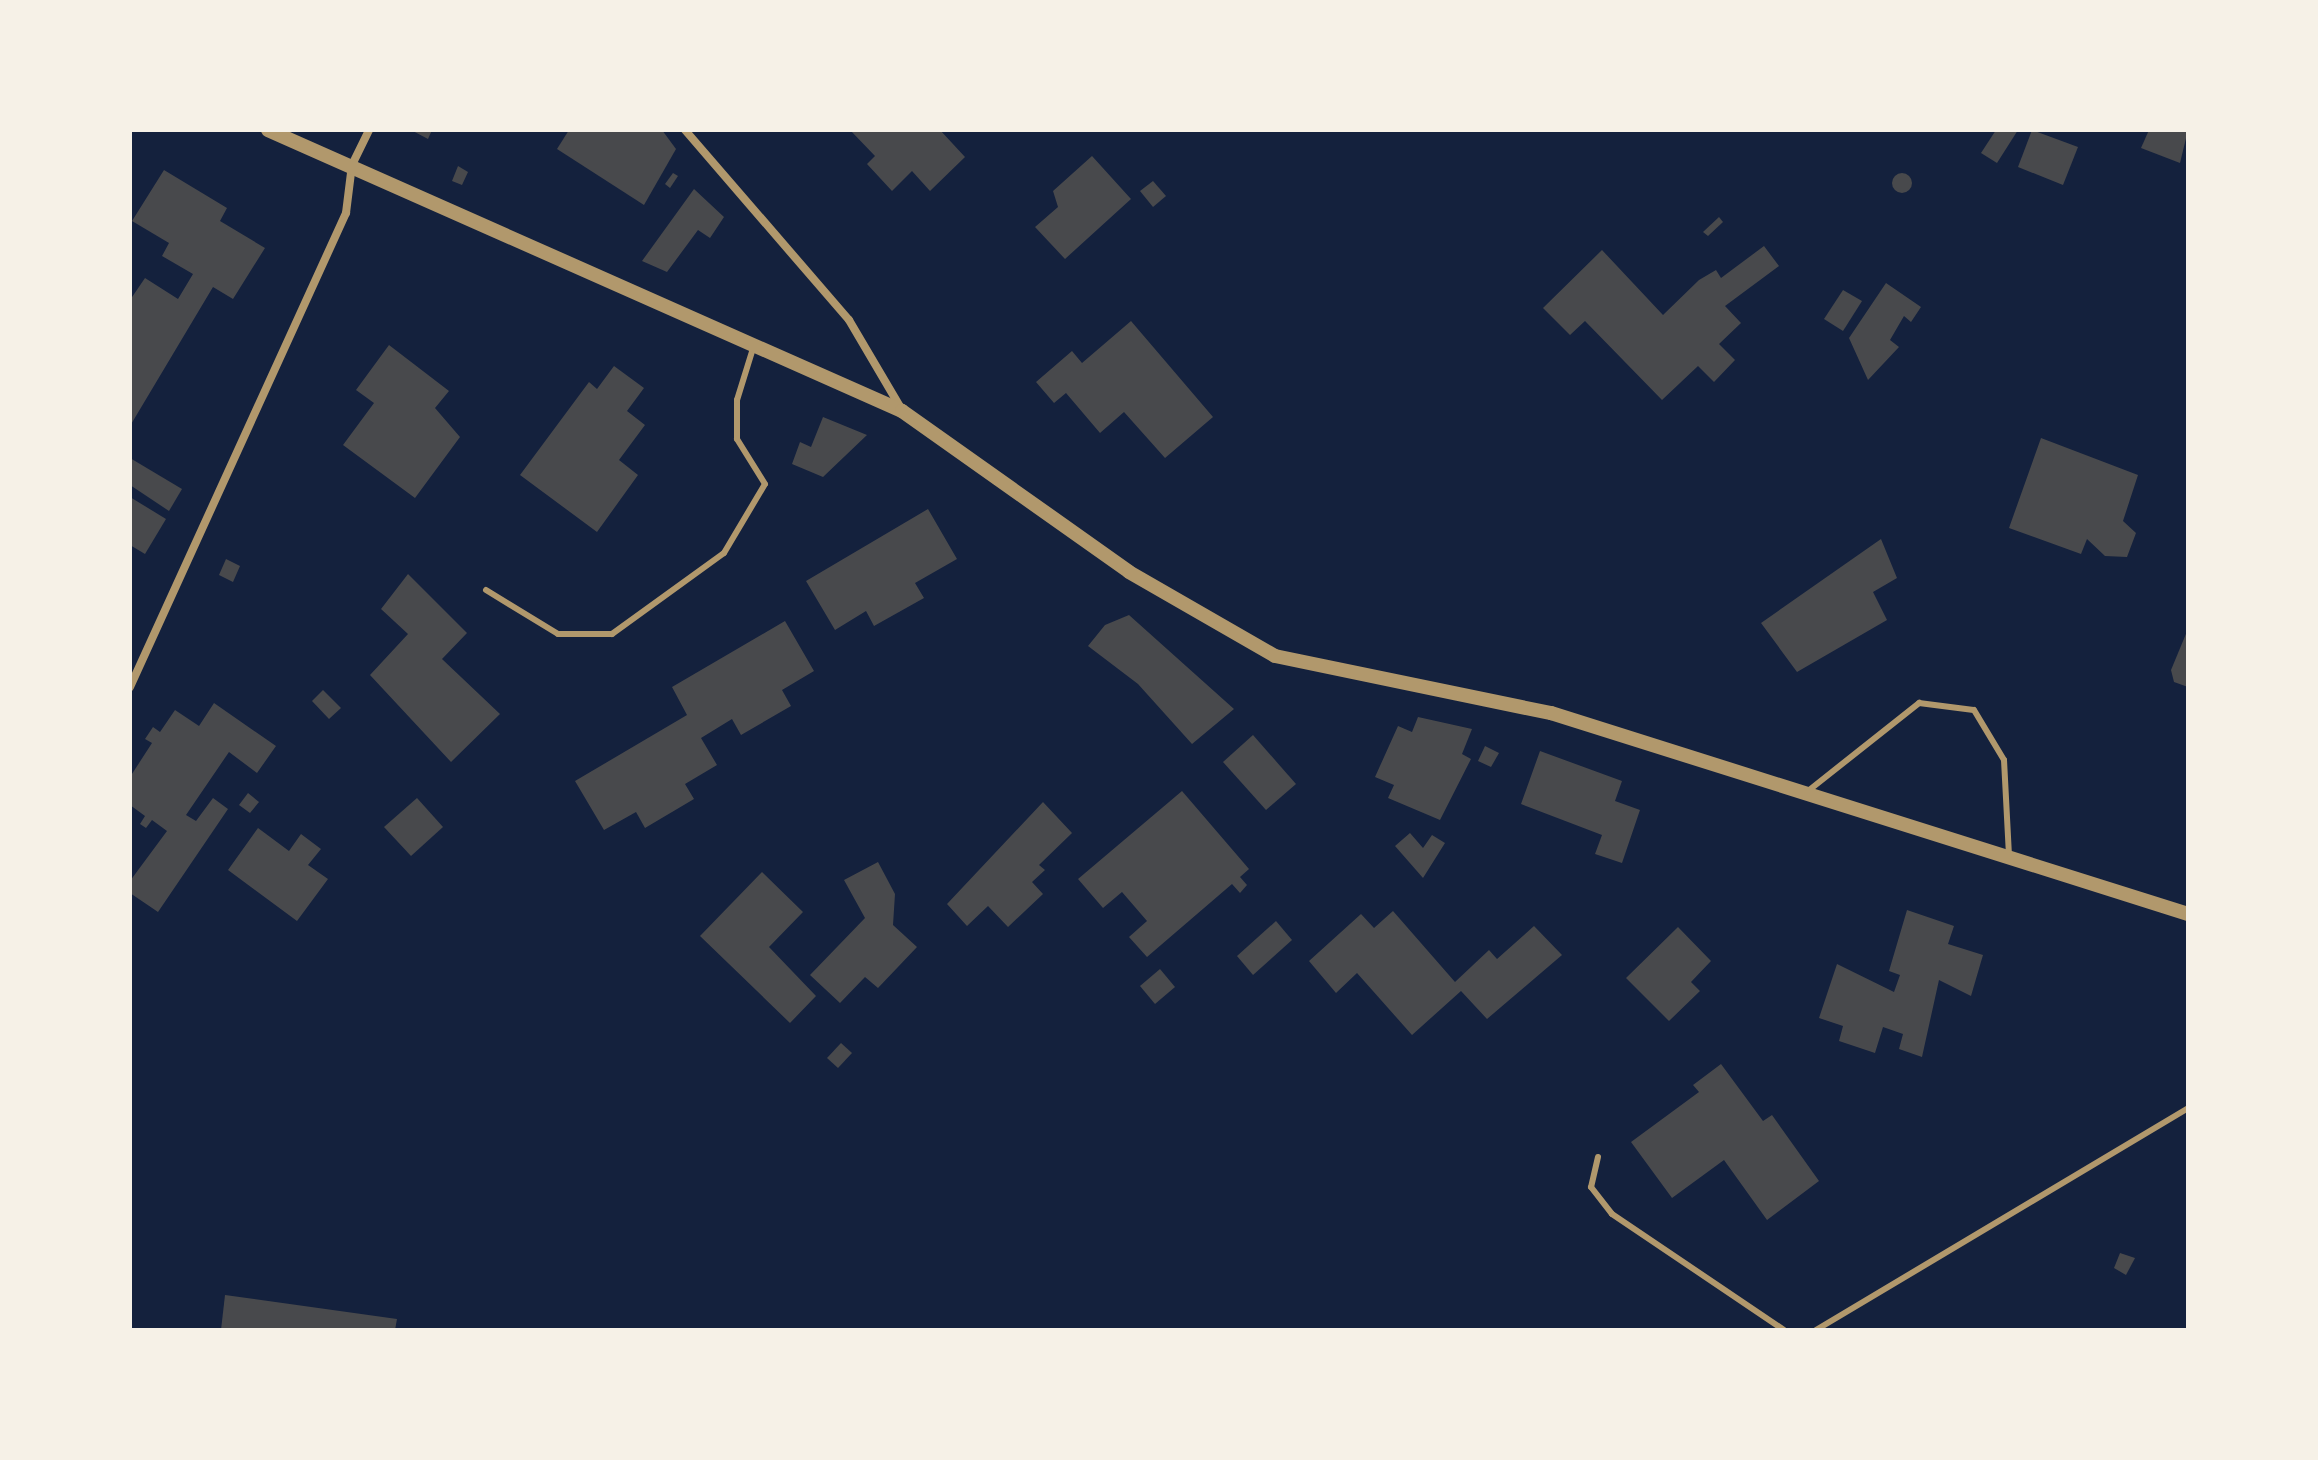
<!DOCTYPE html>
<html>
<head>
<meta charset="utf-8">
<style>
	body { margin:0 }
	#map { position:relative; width:2318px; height:1460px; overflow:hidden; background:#14213d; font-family:"Golos Text",sans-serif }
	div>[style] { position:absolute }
	.building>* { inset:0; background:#48494c }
	.round { border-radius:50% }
	.service>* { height:6px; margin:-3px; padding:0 3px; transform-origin:3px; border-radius:3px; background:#b1986c }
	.minor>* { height:8px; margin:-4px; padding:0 4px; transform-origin:4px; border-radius:4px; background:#b1986c }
	.tertiary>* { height:14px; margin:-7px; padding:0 7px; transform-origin:7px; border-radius:7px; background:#b1986c }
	span { translate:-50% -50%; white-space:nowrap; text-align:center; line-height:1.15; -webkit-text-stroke:6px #f6f1e7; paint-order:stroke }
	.frame { position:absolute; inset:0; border:132px solid #f6f1e7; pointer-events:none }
</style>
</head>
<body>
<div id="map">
	<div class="building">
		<div style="clip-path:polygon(411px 130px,432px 130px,428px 139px)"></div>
		<div style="clip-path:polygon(569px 130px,662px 130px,676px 149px,644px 205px,557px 149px)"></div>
		<div style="clip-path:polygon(850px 130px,940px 130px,965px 157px,930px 191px,912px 171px,892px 191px,867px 164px,875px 156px)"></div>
		<div style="clip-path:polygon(1996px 130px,2018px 130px,1997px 163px,1981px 153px)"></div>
		<div style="clip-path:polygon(2032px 130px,2078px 147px,2063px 185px,2018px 167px)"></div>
		<div style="clip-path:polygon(2149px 130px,2188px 130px,2180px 163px,2141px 148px)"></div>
		<div style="clip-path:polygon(1092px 156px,1131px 199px,1065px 259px,1035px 227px,1058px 207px,1053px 191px)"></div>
		<div style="clip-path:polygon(458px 166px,468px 172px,462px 185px,452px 181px)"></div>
		<div style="clip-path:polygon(164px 170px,227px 208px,220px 221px,265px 248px,233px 299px,213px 287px,130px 426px,130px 300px,145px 278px,178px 299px,193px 274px,162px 256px,169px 243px,132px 221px)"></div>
		<div style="clip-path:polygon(673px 173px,678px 176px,670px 188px,665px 184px)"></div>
		<div class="round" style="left:1892px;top:173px;width:20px;height:20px"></div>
		<div style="clip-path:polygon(1153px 181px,1166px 196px,1153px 207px,1140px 191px)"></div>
		<div style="clip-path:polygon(694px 189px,724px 217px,710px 238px,698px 230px,667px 272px,642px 261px)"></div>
		<div style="clip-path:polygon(1719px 217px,1723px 222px,1708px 236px,1703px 232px)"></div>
		<div style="clip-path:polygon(1764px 246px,1779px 266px,1725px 306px,1741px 323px,1719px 344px,1735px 360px,1714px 382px,1698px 366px,1662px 400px,1585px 321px,1570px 335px,1543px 308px,1602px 250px,1663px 315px,1699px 280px,1716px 270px,1721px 278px)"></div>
		<div style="clip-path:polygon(1886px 283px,1921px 307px,1911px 322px,1904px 316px,1890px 340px,1899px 347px,1868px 380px,1849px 338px)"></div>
		<div style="clip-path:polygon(1843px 290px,1862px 301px,1843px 331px,1824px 319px)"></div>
		<div style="clip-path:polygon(1131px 321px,1213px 417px,1165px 458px,1124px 412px,1100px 433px,1066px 393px,1054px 403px,1036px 382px,1072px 351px,1082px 363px)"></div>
		<div style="clip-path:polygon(389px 345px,449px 391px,435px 408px,460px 437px,415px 498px,343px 445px,374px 403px,356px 390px)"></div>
		<div style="clip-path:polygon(614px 366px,644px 388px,627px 411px,645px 425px,619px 460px,638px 475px,597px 532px,520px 475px,589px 382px,597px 389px)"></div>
		<div style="clip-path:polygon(823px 417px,867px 435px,823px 477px,792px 464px,800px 442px,811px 447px)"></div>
		<div style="clip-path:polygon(2041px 438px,2138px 475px,2123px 521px,2136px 533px,2127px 557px,2105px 556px,2087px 539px,2081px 554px,2009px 528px)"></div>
		<div style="clip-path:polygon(130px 458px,182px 489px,169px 511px,130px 485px)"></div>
		<div style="clip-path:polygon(130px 497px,166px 519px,145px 554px,130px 545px)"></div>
		<div style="clip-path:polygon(928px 509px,957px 559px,915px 583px,924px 598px,874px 626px,866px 611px,835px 630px,806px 581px)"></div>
		<div style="clip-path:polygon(1881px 539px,1897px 578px,1873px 592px,1887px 620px,1797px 672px,1761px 623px)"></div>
		<div style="clip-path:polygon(226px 559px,240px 566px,233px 582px,219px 575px)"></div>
		<div style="clip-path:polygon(408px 574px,467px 633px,442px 659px,500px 714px,451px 762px,370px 675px,408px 634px,381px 609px)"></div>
		<div style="clip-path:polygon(1129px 615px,1234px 709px,1192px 744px,1138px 684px,1088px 646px,1105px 625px)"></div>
		<div style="clip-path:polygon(785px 621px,814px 671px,782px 690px,791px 706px,741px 735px,732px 719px,701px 738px,717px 765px,685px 784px,694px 799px,645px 828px,636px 812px,604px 830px,575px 781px,687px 715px,672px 687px)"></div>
		<div style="clip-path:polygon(2188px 629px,2188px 687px,2174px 682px,2171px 670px)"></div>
		<div style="clip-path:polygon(323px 690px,341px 708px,329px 719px,312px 701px)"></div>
		<div style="clip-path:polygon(214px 703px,276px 746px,257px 773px,229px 752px,186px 815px,196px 821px,213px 798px,228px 809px,158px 912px,130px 893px,130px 881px,167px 831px,152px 820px,146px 828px,140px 824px,145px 816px,130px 805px,130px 777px,152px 743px,145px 739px,153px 727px,160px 732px,175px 710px,199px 726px)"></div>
		<div style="clip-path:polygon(1418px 717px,1472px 729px,1462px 754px,1471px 759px,1440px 820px,1388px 798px,1394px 785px,1375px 777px,1398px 726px,1412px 732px)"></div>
		<div style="clip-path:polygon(1253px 735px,1296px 784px,1266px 810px,1223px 762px)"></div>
		<div style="clip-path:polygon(1485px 746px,1499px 753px,1491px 767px,1478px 761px)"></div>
		<div style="clip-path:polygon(1540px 751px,1622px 781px,1615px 801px,1640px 810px,1622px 863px,1595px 854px,1602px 835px,1521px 804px)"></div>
		<div style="clip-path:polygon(1182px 791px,1249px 869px,1240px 877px,1247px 885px,1240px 893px,1232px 884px,1147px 957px,1129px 937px,1147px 921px,1122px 892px,1103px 908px,1078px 879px)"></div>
		<div style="clip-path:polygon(248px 793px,259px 802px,250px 813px,239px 805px)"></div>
		<div style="clip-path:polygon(417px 798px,443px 827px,411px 856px,384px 827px)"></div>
		<div style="clip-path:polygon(1043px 802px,1072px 833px,1039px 865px,1045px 870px,1032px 882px,1043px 894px,1008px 927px,988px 906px,967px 926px,947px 904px)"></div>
		<div style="clip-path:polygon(258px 828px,289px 851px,301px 834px,321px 849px,308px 865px,328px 879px,297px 921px,228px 870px)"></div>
		<div style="clip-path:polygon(1410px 833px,1423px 848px,1432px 835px,1445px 843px,1423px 878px,1395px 846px)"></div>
		<div style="clip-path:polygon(878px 862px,895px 894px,893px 925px,917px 947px,878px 988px,865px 977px,840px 1003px,810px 975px,865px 918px,844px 880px)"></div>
		<div style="clip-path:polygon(762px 872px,803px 912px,769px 947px,816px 996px,790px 1023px,700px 936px)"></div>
		<div style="clip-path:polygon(1907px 910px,1954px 926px,1948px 944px,1983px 955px,1971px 996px,1939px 980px,1922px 1057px,1899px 1049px,1903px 1034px,1883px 1027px,1875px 1053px,1839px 1041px,1843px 1026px,1819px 1018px,1837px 964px,1894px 992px,1900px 975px,1889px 971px)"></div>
		<div style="clip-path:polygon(1393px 911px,1455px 982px,1489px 950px,1497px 959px,1534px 926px,1562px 955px,1487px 1019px,1461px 991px,1412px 1035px,1357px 973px,1336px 993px,1309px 961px,1361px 914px,1374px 928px)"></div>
		<div style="clip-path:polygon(1276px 921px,1292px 940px,1253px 975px,1237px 956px)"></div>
		<div style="clip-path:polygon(1678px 927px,1711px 961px,1691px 982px,1700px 991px,1669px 1021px,1626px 978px)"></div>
		<div style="clip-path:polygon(1160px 969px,1175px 987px,1155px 1004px,1140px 986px)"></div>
		<div style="clip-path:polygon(841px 1043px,852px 1053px,838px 1068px,827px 1058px)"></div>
		<div style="clip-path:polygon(1721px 1064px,1763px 1121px,1772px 1115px,1819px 1181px,1767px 1220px,1724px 1160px,1672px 1198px,1631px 1142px,1699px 1092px,1693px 1085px)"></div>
		<div style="clip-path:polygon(2120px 1253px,2135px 1258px,2126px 1275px,2114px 1268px)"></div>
		<div style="clip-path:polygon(225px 1295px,397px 1319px,395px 1330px,221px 1330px)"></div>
	</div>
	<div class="service">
		<div style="left:486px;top:590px;width:84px;rotate:31.4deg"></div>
		<div style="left:558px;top:634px;width:54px"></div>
		<div style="left:612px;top:634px;width:138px;rotate:-35.9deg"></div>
		<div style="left:724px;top:553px;width:80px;rotate:-59.3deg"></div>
		<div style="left:765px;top:484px;width:53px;rotate:-121.9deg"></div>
		<div style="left:737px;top:439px;width:39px;rotate:-90deg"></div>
		<div style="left:737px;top:400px;width:58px;rotate:-72.8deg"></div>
		<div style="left:1808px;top:791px;width:142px;rotate:-38.4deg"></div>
		<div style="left:1919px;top:703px;width:55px;rotate:7.3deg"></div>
		<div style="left:1974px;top:710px;width:58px;rotate:59deg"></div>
		<div style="left:2004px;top:760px;width:97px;rotate:87deg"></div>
		<div style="left:1598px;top:1157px;width:31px;rotate:103deg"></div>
		<div style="left:1591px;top:1187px;width:34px;rotate:52deg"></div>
		<div style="left:1612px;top:1214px;width:207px;rotate:34deg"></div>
		<div style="left:1816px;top:1330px;width:433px;rotate:-30.8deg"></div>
	</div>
	<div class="minor">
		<div style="left:685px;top:130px;width:251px;rotate:49.2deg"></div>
		<div style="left:849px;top:320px;width:104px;rotate:59.5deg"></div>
		<div style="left:130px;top:687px;width:521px;rotate:-65.5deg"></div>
		<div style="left:346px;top:213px;width:48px;rotate:-82.9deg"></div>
		<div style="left:352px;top:165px;width:39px;rotate:-64deg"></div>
	</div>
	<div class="tertiary">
		<div style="left:268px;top:130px;width:693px;rotate:23.9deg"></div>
		<div style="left:902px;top:411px;width:278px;rotate:35.3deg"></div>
		<div style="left:1129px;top:572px;width:168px;rotate:29.9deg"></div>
		<div style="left:1275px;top:656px;width:282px;rotate:11.7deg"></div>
		<div style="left:1551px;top:713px;width:668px;rotate:17.51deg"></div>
	</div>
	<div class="frame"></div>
</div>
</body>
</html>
